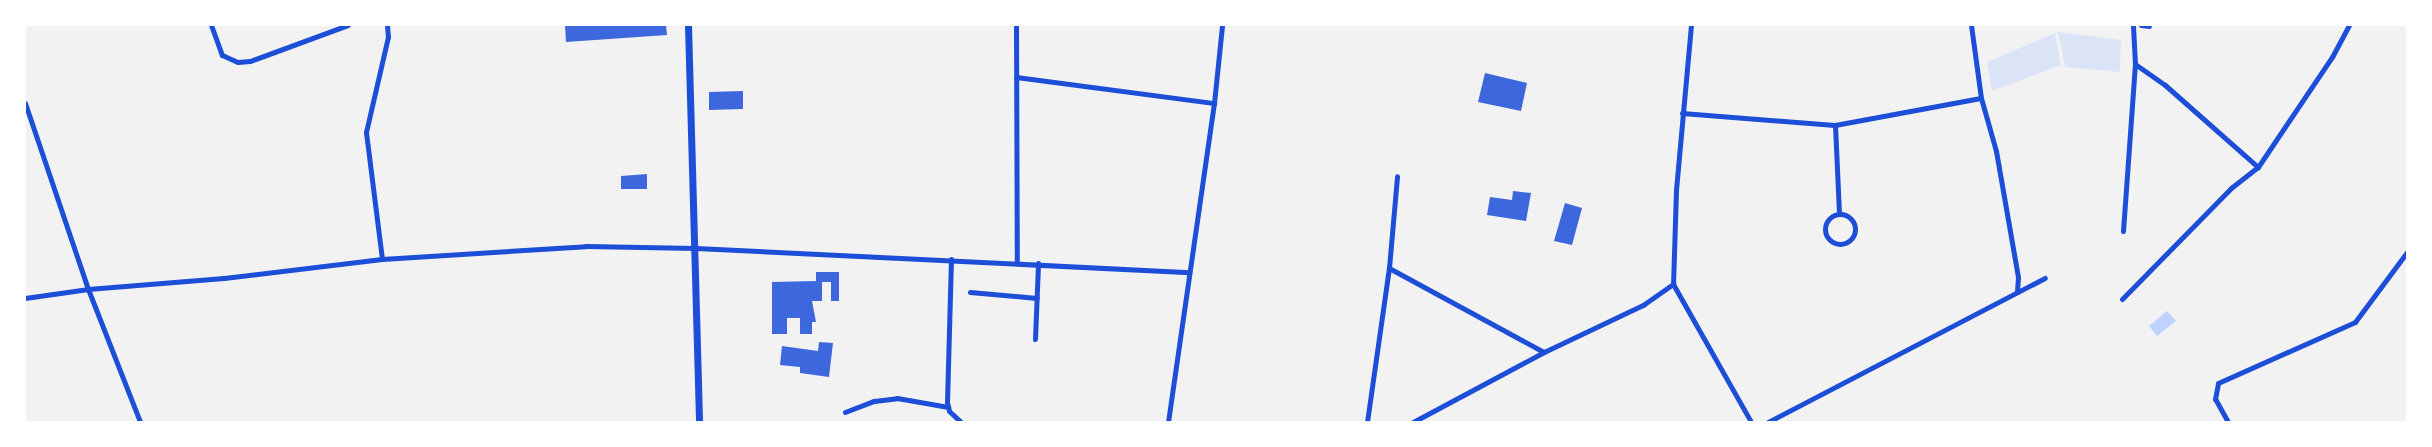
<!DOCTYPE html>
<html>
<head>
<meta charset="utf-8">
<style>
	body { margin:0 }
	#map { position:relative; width:2432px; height:447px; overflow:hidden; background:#f2f2f2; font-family:"Roboto Condensed",sans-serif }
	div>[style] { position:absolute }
	.green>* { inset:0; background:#dbe4f7 }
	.water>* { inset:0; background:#bfd3fe }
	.building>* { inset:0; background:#3d67dc }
	.minor>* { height:5px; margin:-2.5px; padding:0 2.5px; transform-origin:2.5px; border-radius:2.5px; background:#1d4ed8 }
	.minor>.ring { margin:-2.5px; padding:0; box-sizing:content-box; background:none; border:5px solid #1d4ed8; border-radius:50% }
	.secondary>* { height:7px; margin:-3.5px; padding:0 3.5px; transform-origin:3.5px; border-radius:3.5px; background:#1d4ed8 }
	span { translate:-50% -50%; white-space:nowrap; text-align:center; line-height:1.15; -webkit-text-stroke:4px #fff; paint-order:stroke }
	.frame { position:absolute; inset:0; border:26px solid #fff; pointer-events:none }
</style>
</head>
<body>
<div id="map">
	<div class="green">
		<div style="clip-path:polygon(2058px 32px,2121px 40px,2120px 72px,2065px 67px)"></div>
		<div style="clip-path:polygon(2055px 33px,2061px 65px,1992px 91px,1987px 62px)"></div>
	</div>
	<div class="water">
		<div style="clip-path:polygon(2167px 311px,2176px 321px,2157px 336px,2149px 326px)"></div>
	</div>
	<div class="building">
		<div style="clip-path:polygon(565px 25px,666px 25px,667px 35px,566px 42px)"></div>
		<div style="clip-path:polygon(1485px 73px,1527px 83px,1521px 111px,1478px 102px)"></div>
		<div style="clip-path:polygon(743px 91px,743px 109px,709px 110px,709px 92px)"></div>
		<div style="clip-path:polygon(647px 174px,647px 189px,621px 189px,621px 176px)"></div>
		<div style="clip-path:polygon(1513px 191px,1531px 193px,1526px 221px,1487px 215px,1490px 197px,1512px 200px)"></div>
		<div style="clip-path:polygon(1565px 203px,1582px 208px,1572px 245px,1554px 241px)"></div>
		<div style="clip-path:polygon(816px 272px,839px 272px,839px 301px,831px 301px,831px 282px,822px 282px,822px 301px,812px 301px,816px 322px,812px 322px,812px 334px,800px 334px,800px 318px,787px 318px,787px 334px,772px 334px,772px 282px,816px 281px)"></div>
		<div style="clip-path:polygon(819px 342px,833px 343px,829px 377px,800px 373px,800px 367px,780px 365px,782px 346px,818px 351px)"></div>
	</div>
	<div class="minor">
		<div style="left:211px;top:25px;width:32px;rotate:70deg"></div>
		<div style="left:222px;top:55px;width:17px;rotate:24deg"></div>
		<div style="left:238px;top:62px;width:12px;rotate:-5deg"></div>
		<div style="left:250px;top:61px;width:104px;rotate:-20.2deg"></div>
		<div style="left:1016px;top:25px;width:236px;rotate:89.8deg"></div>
		<div style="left:1691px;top:25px;width:166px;rotate:95.2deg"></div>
		<div style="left:1676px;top:190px;width:94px;rotate:91.8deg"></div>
		<div style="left:1673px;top:284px;width:159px;rotate:60.5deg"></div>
		<div style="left:1971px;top:25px;width:74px;rotate:82.2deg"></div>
		<div style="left:1981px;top:98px;width:55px;rotate:74.2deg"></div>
		<div style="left:1996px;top:151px;width:128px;rotate:80.1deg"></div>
		<div style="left:2018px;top:277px;width:15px;rotate:94deg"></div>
		<div style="left:2141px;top:25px;width:8px;rotate:7deg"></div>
		<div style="left:2135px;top:64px;width:37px;rotate:35deg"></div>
		<div style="left:2165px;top:85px;width:124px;rotate:41.4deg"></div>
		<div style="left:1016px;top:77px;width:200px;rotate:7.5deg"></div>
		<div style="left:25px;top:103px;width:196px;rotate:71.3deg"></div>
		<div style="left:88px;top:289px;width:143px;rotate:68.6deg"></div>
		<div style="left:1682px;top:113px;width:153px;rotate:4.5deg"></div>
		<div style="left:1835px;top:125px;width:148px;rotate:-10.5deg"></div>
		<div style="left:1835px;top:125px;width:89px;rotate:87.4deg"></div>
		<div class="ring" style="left:1825px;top:214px;width:25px;height:25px"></div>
		<div style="left:2123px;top:231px;width:167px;rotate:-85.9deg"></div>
		<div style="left:2135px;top:64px;width:39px;rotate:-93deg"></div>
		<div style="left:382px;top:259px;width:128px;rotate:-97.2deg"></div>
		<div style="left:366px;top:132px;width:98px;rotate:-77deg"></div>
		<div style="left:388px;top:37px;width:12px;rotate:-95deg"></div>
		<div style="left:951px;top:259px;width:143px;rotate:91.6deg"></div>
		<div style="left:947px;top:402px;width:9px;rotate:77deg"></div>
		<div style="left:949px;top:411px;width:16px;rotate:43deg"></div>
		<div style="left:1389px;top:268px;width:176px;rotate:28.5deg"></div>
		<div style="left:970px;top:292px;width:67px;rotate:5.1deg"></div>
		<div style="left:25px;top:298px;width:64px;rotate:-8.1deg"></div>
		<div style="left:88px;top:289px;width:136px;rotate:-4.6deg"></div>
		<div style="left:224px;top:278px;width:159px;rotate:-6.9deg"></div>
		<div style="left:382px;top:259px;width:204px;rotate:-3.6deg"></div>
		<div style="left:586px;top:246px;width:110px;rotate:1deg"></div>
		<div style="left:696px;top:248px;width:494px;rotate:2.8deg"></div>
		<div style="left:2122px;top:299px;width:156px;rotate:-45.5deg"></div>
		<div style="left:2231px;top:188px;width:34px;rotate:-38deg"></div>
		<div style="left:2258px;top:167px;width:133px;rotate:-56.1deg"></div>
		<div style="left:2332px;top:57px;width:36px;rotate:-62deg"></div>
		<div style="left:1035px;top:339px;width:76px;rotate:-87.7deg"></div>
		<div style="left:845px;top:412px;width:31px;rotate:-21deg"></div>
		<div style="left:874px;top:401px;width:23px;rotate:-7deg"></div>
		<div style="left:897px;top:398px;width:52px;rotate:10deg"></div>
		<div style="left:1168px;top:422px;width:322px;rotate:-81.8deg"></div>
		<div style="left:1214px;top:103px;width:78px;rotate:-84.1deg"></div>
		<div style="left:1367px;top:422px;width:156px;rotate:-81.9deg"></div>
		<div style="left:1389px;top:268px;width:92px;rotate:-85deg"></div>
		<div style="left:1413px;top:422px;width:149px;rotate:-28.1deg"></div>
		<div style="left:1544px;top:352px;width:110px;rotate:-25.4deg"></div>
		<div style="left:1643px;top:305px;width:37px;rotate:-35deg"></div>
		<div style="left:1768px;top:422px;width:312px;rotate:-27.5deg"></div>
		<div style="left:2228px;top:422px;width:26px;rotate:-119deg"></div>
		<div style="left:2215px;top:399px;width:16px;rotate:-79deg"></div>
		<div style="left:2218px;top:383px;width:150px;rotate:-24deg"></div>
		<div style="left:2355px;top:322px;width:87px;rotate:-53.4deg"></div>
	</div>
	<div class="secondary">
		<div style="left:688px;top:25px;width:397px;rotate:88.4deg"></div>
	</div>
	<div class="frame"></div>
</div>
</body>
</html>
